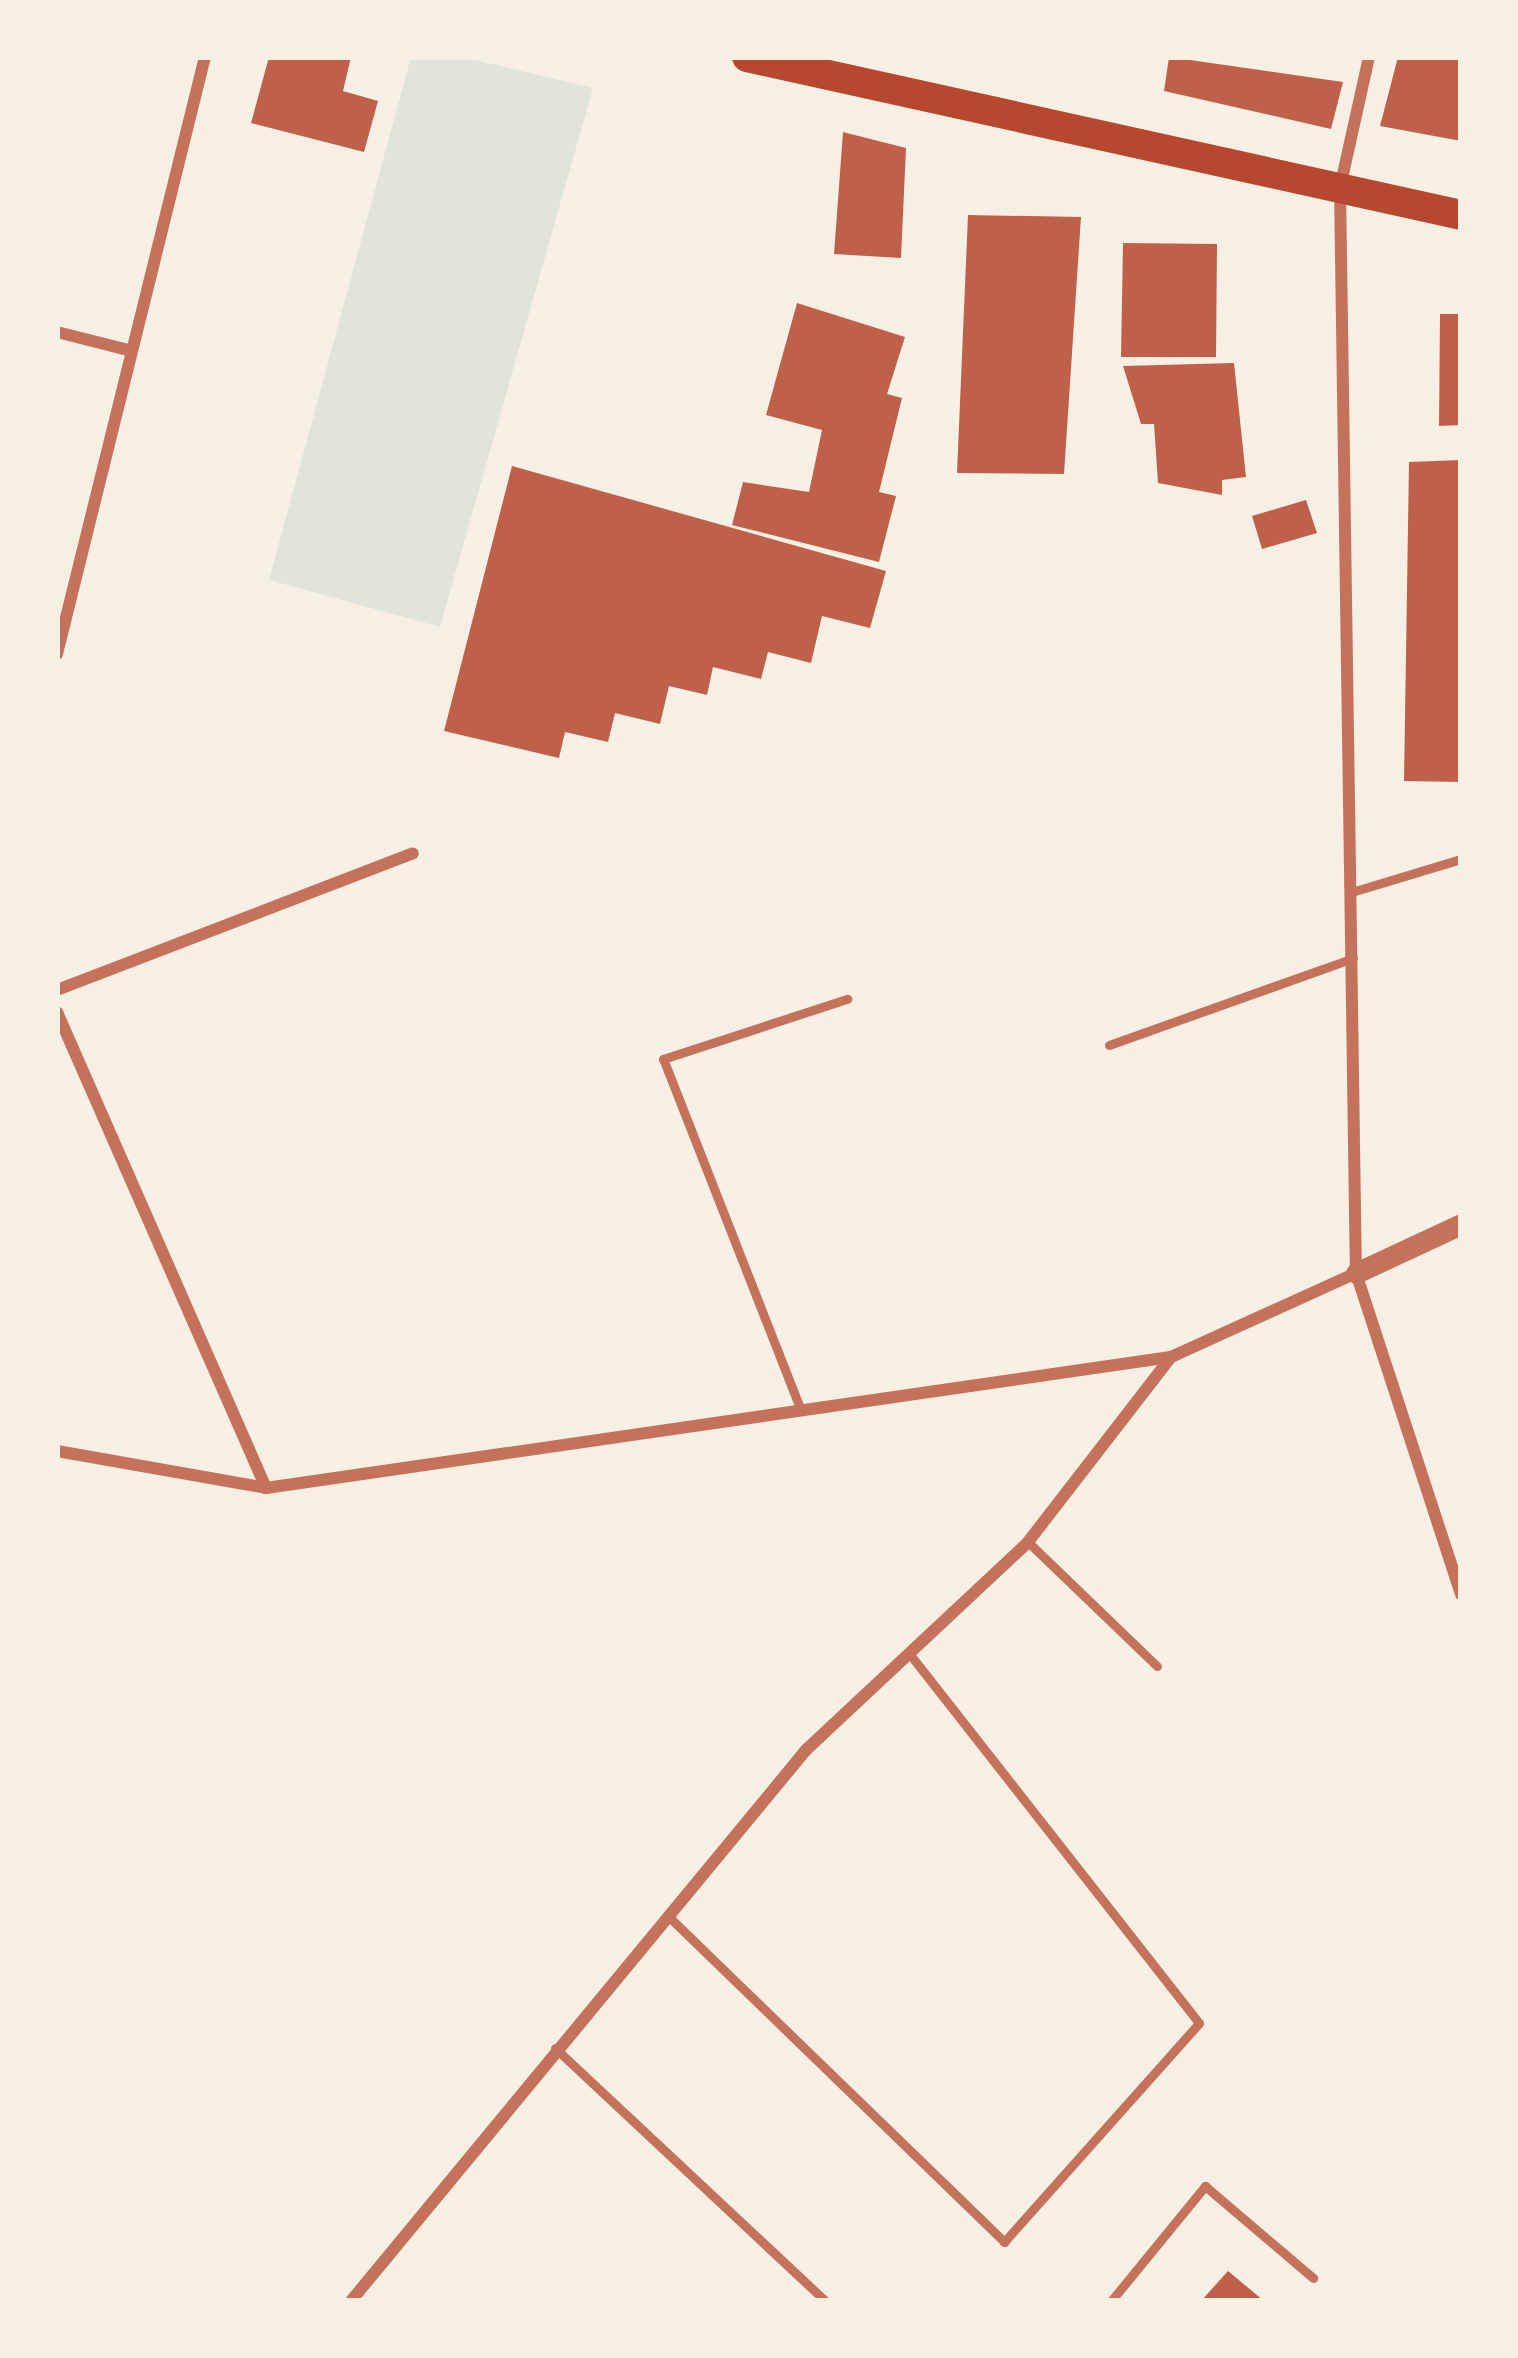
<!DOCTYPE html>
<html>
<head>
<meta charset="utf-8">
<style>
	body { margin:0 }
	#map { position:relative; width:1518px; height:2358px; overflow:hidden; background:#f6efe4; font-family:"Nunito Sans",sans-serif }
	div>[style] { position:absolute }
	.green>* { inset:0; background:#e2e4dc }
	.building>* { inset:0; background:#bf614a }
	.service>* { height:9px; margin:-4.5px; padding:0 4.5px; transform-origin:4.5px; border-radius:4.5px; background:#c5725c }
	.minor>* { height:12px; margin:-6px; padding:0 6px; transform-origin:6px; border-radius:6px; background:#c5725c }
	.tertiary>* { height:21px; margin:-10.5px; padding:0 10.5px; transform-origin:10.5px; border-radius:10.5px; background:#c5725c }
	.primary>* { height:30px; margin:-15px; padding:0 15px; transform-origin:15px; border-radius:15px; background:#b5482f }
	span { translate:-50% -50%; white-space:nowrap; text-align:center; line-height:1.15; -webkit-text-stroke:10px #f6efe4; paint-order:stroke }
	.frame { position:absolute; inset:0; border:60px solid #f6efe4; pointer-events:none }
</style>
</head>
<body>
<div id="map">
	<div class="green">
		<div style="clip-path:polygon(411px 57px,463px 57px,593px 88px,440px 627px,269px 580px)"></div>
	</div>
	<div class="building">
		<div style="clip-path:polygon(269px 57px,351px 57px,343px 91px,378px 101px,364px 152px,251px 123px)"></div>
		<div style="clip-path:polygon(1169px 57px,1343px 82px,1331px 129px,1164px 91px)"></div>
		<div style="clip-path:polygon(1398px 57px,1461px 57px,1461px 141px,1380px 126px)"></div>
		<div style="clip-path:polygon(843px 132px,906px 148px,901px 258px,834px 254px)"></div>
		<div style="clip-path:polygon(968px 215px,1081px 217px,1064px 474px,957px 473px)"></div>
		<div style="clip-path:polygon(1123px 243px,1217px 244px,1216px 357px,1121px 357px)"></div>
		<div style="clip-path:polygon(797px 303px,905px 337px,887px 394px,902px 398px,879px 492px,896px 496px,879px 562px,732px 525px,743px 482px,809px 492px,822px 430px,766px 415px)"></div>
		<div style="clip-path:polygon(1440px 314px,1461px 314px,1461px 425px,1439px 426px)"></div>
		<div style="clip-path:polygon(1234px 363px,1246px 477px,1222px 480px,1222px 495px,1158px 483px,1154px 424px,1141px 424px,1123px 366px)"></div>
		<div style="clip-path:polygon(1461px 460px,1461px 782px,1404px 781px,1409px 462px)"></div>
		<div style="clip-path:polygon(512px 466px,886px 571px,870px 628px,822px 616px,811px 663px,768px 652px,761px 679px,713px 667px,707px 695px,669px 686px,660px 724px,615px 713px,608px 742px,565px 732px,559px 758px,444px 731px)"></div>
		<div style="clip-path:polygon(1306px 500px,1317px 533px,1262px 549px,1252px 516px)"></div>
		<div style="clip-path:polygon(1228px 2271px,1264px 2301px,1201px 2301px)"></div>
	</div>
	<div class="service">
		<div style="left:1355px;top:891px;width:111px;rotate:-16.8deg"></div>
		<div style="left:1109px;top:1045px;width:259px;rotate:-19.6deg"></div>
		<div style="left:800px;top:1408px;width:375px;rotate:-111.4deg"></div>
		<div style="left:663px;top:1059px;width:194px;rotate:-18.1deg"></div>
		<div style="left:1028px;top:1542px;width:179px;rotate:43.9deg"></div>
		<div style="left:667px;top:1915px;width:470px;rotate:44.1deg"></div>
		<div style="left:1004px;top:2242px;width:293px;rotate:-48.3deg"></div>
		<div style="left:1199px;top:2023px;width:468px;rotate:-128.1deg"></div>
		<div style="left:555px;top:2048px;width:370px;rotate:43.1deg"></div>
		<div style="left:1111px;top:2301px;width:149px;rotate:-50.7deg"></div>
		<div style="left:1205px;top:2186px;width:142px;rotate:40.4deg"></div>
	</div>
	<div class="minor">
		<div style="left:1369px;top:57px;width:134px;rotate:102.5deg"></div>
		<div style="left:1340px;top:188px;width:1085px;rotate:89.16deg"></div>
		<div style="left:1356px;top:1273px;width:338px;rotate:71.9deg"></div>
		<div style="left:57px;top:332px;width:77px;rotate:14.2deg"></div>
		<div style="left:57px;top:654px;width:615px;rotate:-76.08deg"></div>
		<div style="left:57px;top:990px;width:381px;rotate:-21deg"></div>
		<div style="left:57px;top:1012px;width:520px;rotate:66.29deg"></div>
		<div style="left:57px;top:1451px;width:212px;rotate:10deg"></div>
		<div style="left:266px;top:1488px;width:914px;rotate:-8.24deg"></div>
		<div style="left:1171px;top:1357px;width:203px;rotate:-24.4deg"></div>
		<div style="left:351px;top:2301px;width:715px;rotate:-50.45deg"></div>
		<div style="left:806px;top:1750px;width:304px;rotate:-43.1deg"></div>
		<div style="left:1028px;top:1542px;width:234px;rotate:-52.3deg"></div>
	</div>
	<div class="tertiary">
		<div style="left:1356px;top:1273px;width:116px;rotate:-25deg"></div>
	</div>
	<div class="primary">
		<div style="left:747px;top:57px;width:731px;rotate:12.48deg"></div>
	</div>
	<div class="frame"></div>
</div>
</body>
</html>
